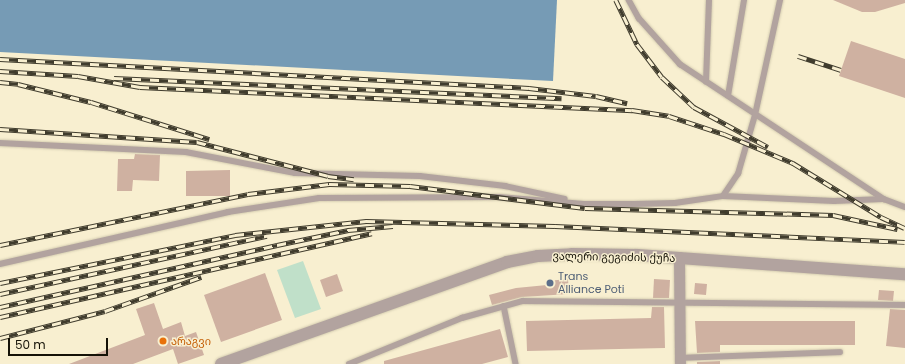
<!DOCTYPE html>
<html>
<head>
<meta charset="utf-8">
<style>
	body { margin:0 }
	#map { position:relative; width:905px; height:364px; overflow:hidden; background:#f8efd0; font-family:Poppins,"Noto Sans Georgian",sans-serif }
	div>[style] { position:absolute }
	.green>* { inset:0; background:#c0e0c9 }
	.water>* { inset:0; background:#769bb5 }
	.building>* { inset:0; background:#cfb1a1 }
	.roads { filter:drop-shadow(0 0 1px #d4ccb0) drop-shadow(0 0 1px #d4ccb0) }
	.service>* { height:5.5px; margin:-2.75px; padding:0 2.75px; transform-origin:2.75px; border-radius:2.75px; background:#b2a39f }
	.minor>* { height:11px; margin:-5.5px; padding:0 5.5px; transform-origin:5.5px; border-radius:5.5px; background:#b2a39f }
	.tertiary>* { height:12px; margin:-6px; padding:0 6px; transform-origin:6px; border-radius:6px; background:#b2a39f }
	.rail>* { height:4.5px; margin-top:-2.25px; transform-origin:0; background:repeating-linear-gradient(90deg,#f8efd0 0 9px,#403c2d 0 18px); box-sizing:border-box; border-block:1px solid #403c2d }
	.dots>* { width:11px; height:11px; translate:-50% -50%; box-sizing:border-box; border:2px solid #f8efd0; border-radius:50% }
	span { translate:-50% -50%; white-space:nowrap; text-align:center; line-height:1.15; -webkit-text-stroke:3px #f8efd0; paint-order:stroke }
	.street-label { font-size:11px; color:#151207 }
	.service-label { font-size:11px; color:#4e5e75 }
	.left { translate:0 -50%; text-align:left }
	.food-label { font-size:11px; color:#c56008 }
	.scale { position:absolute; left:8px; top:338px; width:100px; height:18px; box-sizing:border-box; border:2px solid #151207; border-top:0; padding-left:5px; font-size:12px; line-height:14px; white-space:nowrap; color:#151207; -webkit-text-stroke:3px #f8efd0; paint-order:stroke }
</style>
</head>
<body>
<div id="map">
	<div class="green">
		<div style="clip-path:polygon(303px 261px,321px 309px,295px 318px,277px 270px)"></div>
	</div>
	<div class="water">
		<div style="clip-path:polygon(0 0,557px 0,553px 81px,0 52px)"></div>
	</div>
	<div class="building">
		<div style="clip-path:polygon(833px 0,905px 0,905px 3px,875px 12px,862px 12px)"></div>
		<div style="clip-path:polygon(851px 41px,905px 59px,905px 98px,839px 76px)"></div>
		<div style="clip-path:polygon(135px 154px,160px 155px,159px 181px,133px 180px,132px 191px,117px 191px,118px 159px,134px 159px)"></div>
		<div style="clip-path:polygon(230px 170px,230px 196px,186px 196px,186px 171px)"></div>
		<div style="clip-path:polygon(265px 273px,282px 320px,221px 342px,204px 295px)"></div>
		<div style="clip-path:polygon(337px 274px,343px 291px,326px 297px,320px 280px)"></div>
		<div style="clip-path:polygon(568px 279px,569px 294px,522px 297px,492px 305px,489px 295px,516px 288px,547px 285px,547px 281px)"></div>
		<div style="clip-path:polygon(654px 279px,670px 280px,669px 298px,653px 298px)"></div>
		<div style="clip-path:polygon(695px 283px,707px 284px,706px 295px,694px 294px)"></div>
		<div style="clip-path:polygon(879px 290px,894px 291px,893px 301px,878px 300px)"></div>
		<div style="clip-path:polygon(154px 303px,163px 329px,181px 322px,185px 336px,196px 332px,204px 355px,178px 364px,173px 349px,133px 364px,69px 364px,145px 335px,136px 309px)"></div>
		<div style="clip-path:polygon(652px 307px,664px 307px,665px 348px,527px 351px,526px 321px,651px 318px)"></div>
		<div style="clip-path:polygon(890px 309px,905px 310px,905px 348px,886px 346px)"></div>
		<div style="clip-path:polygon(695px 321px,855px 321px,855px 345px,720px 345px,720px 352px,697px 353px)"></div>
		<div style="clip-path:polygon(500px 329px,508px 357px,482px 364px,384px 364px,384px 361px)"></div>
		<div style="clip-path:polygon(720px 361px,720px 364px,697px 364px,697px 362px)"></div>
	</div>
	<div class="roads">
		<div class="service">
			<div style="left:629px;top:0;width:21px;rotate:61deg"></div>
			<div style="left:639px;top:18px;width:62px;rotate:48.3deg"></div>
			<div style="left:680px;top:64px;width:245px;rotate:33.5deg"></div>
			<div style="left:884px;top:199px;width:22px;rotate:21deg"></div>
			<div style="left:706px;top:82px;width:82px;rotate:-87.9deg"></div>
			<div style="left:728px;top:96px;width:97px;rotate:-80.5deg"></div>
			<div style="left:0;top:143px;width:186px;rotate:2.8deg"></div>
			<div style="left:186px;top:152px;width:111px;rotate:10.9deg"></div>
			<div style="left:295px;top:173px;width:125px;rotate:1.4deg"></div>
			<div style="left:420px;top:176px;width:86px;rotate:6.7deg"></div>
			<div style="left:505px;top:186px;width:61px;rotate:12.2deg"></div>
			<div style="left:723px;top:196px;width:111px;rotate:2.6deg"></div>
			<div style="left:834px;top:201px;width:49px;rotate:-2.3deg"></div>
			<div style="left:0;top:264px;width:234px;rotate:-12.8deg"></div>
			<div style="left:228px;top:212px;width:92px;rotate:-8.7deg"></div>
			<div style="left:319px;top:198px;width:180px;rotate:-0.3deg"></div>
			<div style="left:499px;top:197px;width:85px;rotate:4.7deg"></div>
			<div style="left:584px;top:204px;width:50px"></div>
			<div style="left:634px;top:204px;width:41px;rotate:-1.4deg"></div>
			<div style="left:675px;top:203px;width:49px;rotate:-8.3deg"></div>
			<div style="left:723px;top:196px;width:27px;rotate:-56deg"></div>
			<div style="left:738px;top:174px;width:61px;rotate:-73.9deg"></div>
			<div style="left:755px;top:115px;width:118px;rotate:-77.7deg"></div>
			<div style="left:504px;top:306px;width:59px;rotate:78.3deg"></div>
			<div style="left:680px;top:358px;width:160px;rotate:-2.1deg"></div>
			<div style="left:349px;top:364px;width:122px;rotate:-22.2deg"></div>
			<div style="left:462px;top:318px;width:63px;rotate:-15.6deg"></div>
			<div style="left:523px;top:301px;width:382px;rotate:0.6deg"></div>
		</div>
		<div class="minor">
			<div style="left:679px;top:257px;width:107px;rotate:89.5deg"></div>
		</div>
		<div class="tertiary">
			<div style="left:221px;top:364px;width:304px;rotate:-19.6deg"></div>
			<div style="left:507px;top:262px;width:32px;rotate:-11deg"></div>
			<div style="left:538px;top:256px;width:34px;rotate:-3deg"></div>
			<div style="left:572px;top:254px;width:65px;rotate:0.9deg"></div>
			<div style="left:637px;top:255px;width:269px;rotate:4.1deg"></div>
		</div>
	</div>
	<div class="rail">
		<div style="left:616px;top:0;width:49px;rotate:64.5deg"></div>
		<div style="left:637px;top:44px;width:41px;rotate:52.9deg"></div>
		<div style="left:662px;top:77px;width:44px;rotate:43.2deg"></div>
		<div style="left:694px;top:107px;width:84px;rotate:28.4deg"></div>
		<div style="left:798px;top:56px;width:45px;rotate:18deg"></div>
		<div style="left:0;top:59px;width:530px;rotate:3.14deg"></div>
		<div style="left:529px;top:88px;width:67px;rotate:6.8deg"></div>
		<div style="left:596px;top:96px;width:32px;rotate:13deg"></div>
		<div style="left:0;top:71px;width:78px;rotate:3.7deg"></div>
		<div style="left:78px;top:76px;width:63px;rotate:10.1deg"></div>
		<div style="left:140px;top:87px;width:493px;rotate:2.7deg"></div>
		<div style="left:632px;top:110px;width:37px;rotate:9deg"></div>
		<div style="left:669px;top:116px;width:58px;rotate:18.1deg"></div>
		<div style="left:724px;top:134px;width:75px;rotate:22.8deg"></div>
		<div style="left:793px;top:163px;width:103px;rotate:31.5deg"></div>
		<div style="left:881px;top:217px;width:26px;rotate:25deg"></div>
		<div style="left:114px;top:78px;width:448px;rotate:2.6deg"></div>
		<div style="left:0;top:82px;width:18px;rotate:6deg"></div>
		<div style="left:18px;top:84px;width:75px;rotate:13.9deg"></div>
		<div style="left:91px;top:102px;width:124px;rotate:17.4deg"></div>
		<div style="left:0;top:129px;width:197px;rotate:3.8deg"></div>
		<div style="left:197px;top:142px;width:135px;rotate:14.5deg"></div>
		<div style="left:328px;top:176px;width:26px;rotate:7deg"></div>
		<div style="left:0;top:245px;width:253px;rotate:-11.6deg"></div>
		<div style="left:248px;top:194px;width:82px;rotate:-7deg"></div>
		<div style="left:329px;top:184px;width:81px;rotate:1.4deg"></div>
		<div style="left:410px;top:186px;width:176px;rotate:7.2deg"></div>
		<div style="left:585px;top:208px;width:248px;rotate:1.6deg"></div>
		<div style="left:833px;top:215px;width:66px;rotate:12.3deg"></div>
		<div style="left:0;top:283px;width:240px;rotate:-11.5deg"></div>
		<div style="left:235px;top:235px;width:132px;rotate:-6.1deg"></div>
		<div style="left:366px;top:221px;width:189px;rotate:1.5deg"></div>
		<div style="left:555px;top:226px;width:350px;rotate:2.6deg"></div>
		<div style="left:0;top:294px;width:273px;rotate:-12.3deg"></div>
		<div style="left:0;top:307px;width:284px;rotate:-12.6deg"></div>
		<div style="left:277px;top:245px;width:73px;rotate:-11.9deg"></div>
		<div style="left:348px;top:230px;width:45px;rotate:-5.1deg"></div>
		<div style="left:0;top:317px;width:381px;rotate:-12.7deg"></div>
		<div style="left:0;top:338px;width:108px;rotate:-14.4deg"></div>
		<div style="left:105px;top:311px;width:102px;rotate:-19.5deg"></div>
	</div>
	<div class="dots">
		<div style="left:550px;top:283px;background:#5c6f8a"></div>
		<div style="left:163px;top:341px;background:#e8710a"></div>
	</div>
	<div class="street-label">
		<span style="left:614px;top:257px;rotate:1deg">ვალერი გეგიძის ქუჩა</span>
	</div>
	<div class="service-label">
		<span class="left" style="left:558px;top:283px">Trans<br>Alliance Poti</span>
	</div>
	<div class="food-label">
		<span class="left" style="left:171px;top:341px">არაგვი</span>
	</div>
	<div class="scale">50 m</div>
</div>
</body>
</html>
